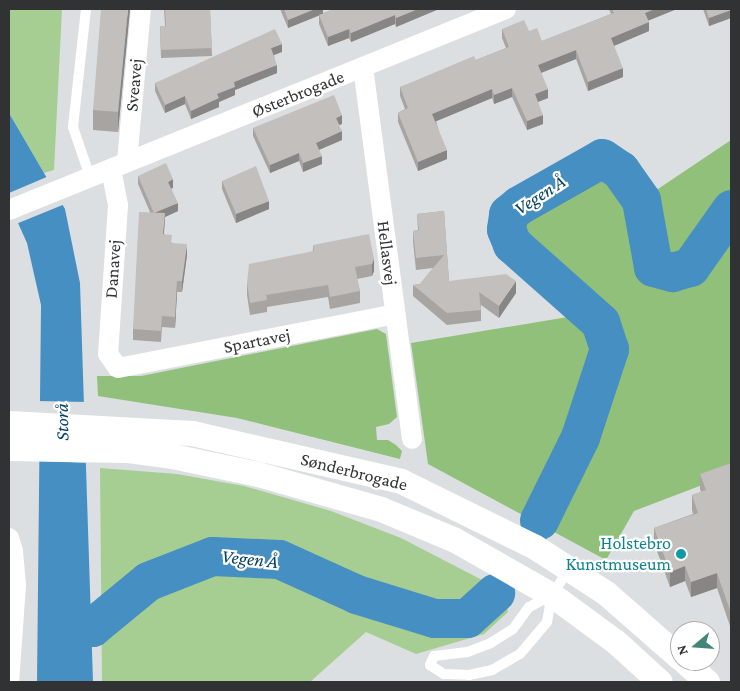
<!DOCTYPE html>
<html>
<head>
<meta charset="utf-8">
<style>
	body { margin:0 }
	#map { position:relative; width:740px; height:691px; overflow:hidden; background:#dcdfe2; font-family:"Crimson Pro",serif }
	div>[style] { position:absolute }
	.green>* { inset:0; background:#a6ce92 }
	.forest>* { inset:0; background:#91c07a }
	.water>* { inset:0; background:#468fc3 }
	.pier>* { inset:0; background:#dcdfe2 }
	.river>* { height:39px; margin:-19.5px; padding:0 19.5px; transform-origin:19.5px; border-radius:19.5px; background:#468fc3 }
	.service>* { height:10px; margin:-5px; padding:0 5px; transform-origin:5px; border-radius:5px; background:#fff }
	.minor>* { height:20px; margin:-10px; padding:0 10px; transform-origin:10px; border-radius:10px; background:#fff }
	.tertiary>* { height:25px; margin:-12.5px; padding:0 12.5px; transform-origin:12.5px; border-radius:12.5px; background:#fff }
	.wall>* { inset:0; background:#a7a4a2 }
	.shaded-wall>* { inset:0; background:#888684 }
	.building>* { inset:0; background:#c2bfbc }
	.dots>* { width:14px; height:14px; translate:-50% -50%; box-sizing:border-box; border:2px solid #fff; border-radius:50% }
	span { translate:-50% -50%; white-space:nowrap; text-align:center; line-height:1.15; -webkit-text-stroke:4.5px #fff; paint-order:stroke }
	.street-label { font-size:18px; color:#313233 }
	.culture-label { font-size:18px; color:#0d838f }
	.right { translate:-100% -50%; text-align:right }
	.water-label { font-size:19px; color:#054265; font-style:italic }
	.frame { position:absolute; inset:0; border:10px solid #313233; pointer-events:none }
	.north { position:absolute; left:670px; top:621px; width:50px; height:50px; box-sizing:border-box; background:#fff; border:1px solid #adadad; border-radius:50%; rotate:252deg; font-size:14px; font-weight:700; line-height:20px; text-align:center; color:#313233 }
	.north::after { content:''; display:block; margin:auto; width:18px; height:22px; background:#428679; clip-path:polygon(50% 0,100% 100%,50% 72%,0 100%) }
</style>
</head>
<body>
<div id="map">
	<div class="green">
		<div style="clip-path:polygon(9px 9px,62px 9px,54px 170px,44px 173px,9px 113px)"></div>
		<div style="clip-path:polygon(100px 468px,177px 474px,244px 486px,331px 511px,401px 538px,488px 583px,504px 595px,508px 612px,484px 634px,416px 654px,366px 632px,310px 682px,102px 682px)"></div>
	</div>
	<div class="forest">
		<div style="clip-path:polygon(731px 140px,731px 474px,634px 511px,606px 560px,428px 464px,411px 343px,574px 316px,524px 241px,523px 218px,594px 175px,649px 195px)"></div>
		<div style="clip-path:polygon(377px 329px,386px 334px,397px 417px,389px 424px,376px 427px,377px 440px,388px 440px,396px 445px,402px 451px,400px 459px,237px 418px,98px 396px,97px 376px,141px 376px)"></div>
	</div>
	<div class="water">
		<div style="clip-path:polygon(9px 113px,65px 209px,80px 283px,93px 682px,37px 682px,41px 305px,27px 243px,9px 203px)"></div>
	</div>
	<div class="pier">
		<div style="clip-path:polygon(49px 176px,65px 204px,16px 224px,9px 209px,9px 193px)"></div>
		<div style="clip-path:polygon(37px 401px,87px 402px,89px 463px,36px 461px)"></div>
	</div>
	<div class="river">
		<div style="left:539px;top:520px;width:93px;rotate:-63.7deg"></div>
		<div style="left:580px;top:437px;width:93px;rotate:-71.8deg"></div>
		<div style="left:609px;top:349px;width:28px;rotate:-108deg"></div>
		<div style="left:600px;top:322px;width:118px;rotate:-138.4deg"></div>
		<div style="left:512px;top:244px;width:16px;rotate:-112deg"></div>
		<div style="left:506px;top:229px;width:15px;rotate:-82deg"></div>
		<div style="left:508px;top:214px;width:14px;rotate:-39deg"></div>
		<div style="left:519px;top:205px;width:95px;rotate:-29.5deg"></div>
		<div style="left:602px;top:158px;width:22px;rotate:34deg"></div>
		<div style="left:620px;top:170px;width:37px;rotate:55deg"></div>
		<div style="left:641px;top:200px;width:68px;rotate:79.8deg"></div>
		<div style="left:653px;top:267px;width:20px;rotate:15deg"></div>
		<div style="left:672px;top:272px;width:19px;rotate:-16deg"></div>
		<div style="left:690px;top:267px;width:71px;rotate:-54.7deg"></div>
		<div style="left:66px;top:628px;width:26px;rotate:-2deg"></div>
		<div style="left:92px;top:627px;width:72px;rotate:-39.4deg"></div>
		<div style="left:148px;top:581px;width:69px;rotate:-21.3deg"></div>
		<div style="left:212px;top:556px;width:67px;rotate:2.6deg"></div>
		<div style="left:279px;top:559px;width:85px;rotate:24.4deg"></div>
		<div style="left:356px;top:594px;width:82px;rotate:17.1deg"></div>
		<div style="left:434px;top:618px;width:33px"></div>
		<div style="left:467px;top:618px;width:38px;rotate:-42deg"></div>
	</div>
	<div class="service">
		<div style="left:86px;top:9px;width:119px;rotate:96.3deg"></div>
		<div style="left:73px;top:127px;width:53px;rotate:71.2deg"></div>
		<div style="left:550px;top:596px;width:24px;rotate:152deg"></div>
		<div style="left:529px;top:607px;width:27px;rotate:126deg"></div>
		<div style="left:513px;top:629px;width:26px;rotate:148deg"></div>
		<div style="left:491px;top:643px;width:26px;rotate:159deg"></div>
		<div style="left:467px;top:652px;width:33px;rotate:173deg"></div>
		<div style="left:434px;top:656px;width:10px;rotate:114deg"></div>
		<div style="left:430px;top:665px;width:17px;rotate:33deg"></div>
		<div style="left:444px;top:674px;width:25px;rotate:2deg"></div>
		<div style="left:469px;top:675px;width:24px;rotate:-12deg"></div>
		<div style="left:492px;top:670px;width:32px;rotate:-30deg"></div>
		<div style="left:520px;top:654px;width:42px;rotate:-49.8deg"></div>
		<div style="left:547px;top:622px;width:27px;rotate:-80deg"></div>
		<div style="left:552px;top:595px;width:31px;rotate:-57deg"></div>
	</div>
	<div class="minor">
		<div style="left:363px;top:67px;width:375px;rotate:82.5deg"></div>
		<div style="left:127px;top:162px;width:154px;rotate:-84.8deg"></div>
		<div style="left:111px;top:169px;width:37px;rotate:79deg"></div>
		<div style="left:118px;top:205px;width:149px;rotate:93.8deg"></div>
		<div style="left:108px;top:354px;width:17px;rotate:54deg"></div>
		<div style="left:118px;top:368px;width:282px;rotate:-11deg"></div>
		<div style="left:9px;top:210px;width:536px;rotate:-22.02deg"></div>
		<div style="left:9px;top:538px;width:14px;rotate:73deg"></div>
		<div style="left:13px;top:551px;width:34px;rotate:85deg"></div>
		<div style="left:16px;top:585px;width:97px;rotate:94.1deg"></div>
	</div>
	<div class="tertiary">
		<div style="left:9px;top:423px;width:183px;rotate:3.1deg"></div>
		<div style="left:192px;top:433px;width:214px;rotate:12.9deg"></div>
		<div style="left:401px;top:481px;width:149px;rotate:26.2deg"></div>
		<div style="left:535px;top:547px;width:85px;rotate:32.9deg"></div>
		<div style="left:606px;top:593px;width:98px;rotate:41.3deg"></div>
		<div style="left:9px;top:448px;width:119px;rotate:1deg"></div>
		<div style="left:128px;top:450px;width:44px;rotate:7.8deg"></div>
		<div style="left:172px;top:456px;width:88px;rotate:11.8deg"></div>
		<div style="left:258px;top:474px;width:128px;rotate:15.9deg"></div>
		<div style="left:381px;top:509px;width:80px;rotate:22.7deg"></div>
		<div style="left:455px;top:540px;width:112px;rotate:29.6deg"></div>
		<div style="left:552px;top:595px;width:79px;rotate:36.3deg"></div>
		<div style="left:616px;top:642px;width:59px;rotate:42.3deg"></div>
		<div style="left:684px;top:661px;width:31px;rotate:42deg"></div>
	</div>
	<div class="wall">
		<div style="clip-path:polygon(130px 9px,118px 132px,93px 130px,93px 110px)"></div>
		<div style="clip-path:polygon(164px 9px,210px 9px,212px 56px,161px 58px,160px 26px,165px 26px)"></div>
		<div style="clip-path:polygon(280px 9px,323px 9px,323px 13px,335px 9px,439px 9px,396px 27px,395px 24px,351px 42px,349px 38px,328px 46px,319px 24px,319px 15px,288px 28px)"></div>
		<div style="clip-path:polygon(609px 9px,677px 9px,648px 20px,649px 31px,614px 46px,623px 77px,588px 91px,576px 59px,541px 73px,548px 98px,538px 102px,543px 124px,527px 130px,512px 97px,494px 104px,492px 98px,436px 121px,447px 159px,418px 171px,398px 122px,398px 113px,405px 109px,400px 96px,400px 87px,476px 60px,506px 48px,502px 38px,502px 29px,529px 31px,542px 41px,611px 14px)"></div>
		<div style="clip-path:polygon(703px 9px,731px 9px,731px 18px,709px 26px)"></div>
		<div style="clip-path:polygon(282px 52px,274px 55px,277px 73px,235px 90px,235px 95px,219px 102px,219px 107px,191px 119px,185px 104px,165px 113px,155px 91px,155px 83px)"></div>
		<div style="clip-path:polygon(342px 124px,339px 125px,342px 140px,319px 150px,322px 164px,303px 172px,299px 161px,270px 173px,253px 136px,253px 128px)"></div>
		<div style="clip-path:polygon(138px 176px,173px 188px,171px 188px,178px 211px,165px 217px,164px 234px,172px 243px,187px 255px,182px 292px,177px 292px,175px 328px,162px 327px,161px 342px,133px 340px,133px 329px,150px 212px,138px 184px)"></div>
		<div style="clip-path:polygon(222px 181px,269px 209px,236px 223px,222px 189px)"></div>
		<div style="clip-path:polygon(444px 211px,449px 281px,516px 293px,499px 318px,481px 305px,481px 321px,447px 325px,413px 296px,413px 285px,420px 284px,433px 268px,416px 270px,413px 242px,413px 231px,418px 230px,417px 214px)"></div>
		<div style="clip-path:polygon(313px 245px,374px 259px,374px 271px,372px 276px,357px 279px,360px 291px,360px 303px,330px 309px,328px 297px,267px 307px,267px 312px,250px 315px,247px 295px,247px 283px,313px 251px)"></div>
		<div style="clip-path:polygon(731px 463px,731px 629px,717px 588px,691px 597px,685px 581px,670px 587px,654px 543px,654px 528px,693px 514px,692px 510px,692px 495px,701px 492px,700px 489px,700px 474px)"></div>
	</div>
	<div class="shaded-wall">
		<div style="clip-path:polygon(128px 9px,130px 9px,118px 132px,118px 112px)"></div>
		<div style="clip-path:polygon(315px 9px,323px 9px,323px 14px,288px 28px,288px 20px)"></div>
		<div style="clip-path:polygon(418px 9px,439px 9px,396px 27px,396px 18px)"></div>
		<div style="clip-path:polygon(655px 9px,677px 9px,645px 22px,645px 13px)"></div>
		<div style="clip-path:polygon(731px 10px,731px 18px,709px 26px,709px 18px)"></div>
		<div style="clip-path:polygon(395px 15px,395px 24px,351px 42px,351px 33px)"></div>
		<div style="clip-path:polygon(649px 22px,649px 31px,611px 47px,611px 38px)"></div>
		<div style="clip-path:polygon(349px 29px,349px 38px,328px 46px,328px 37px)"></div>
		<div style="clip-path:polygon(282px 44px,282px 52px,271px 56px,271px 48px)"></div>
		<div style="clip-path:polygon(576px 50px,576px 59px,538px 74px,538px 65px)"></div>
		<div style="clip-path:polygon(277px 65px,277px 73px,235px 90px,235px 95px,219px 102px,219px 107px,191px 119px,191px 111px,217px 94px,234px 82px)"></div>
		<div style="clip-path:polygon(623px 68px,623px 77px,588px 91px,588px 82px)"></div>
		<div style="clip-path:polygon(512px 88px,512px 97px,494px 104px,494px 95px)"></div>
		<div style="clip-path:polygon(492px 89px,492px 98px,432px 123px,432px 114px)"></div>
		<div style="clip-path:polygon(548px 89px,548px 98px,535px 103px,535px 94px)"></div>
		<div style="clip-path:polygon(185px 96px,185px 104px,165px 113px,165px 105px)"></div>
		<div style="clip-path:polygon(342px 115px,342px 124px,336px 126px,336px 118px)"></div>
		<div style="clip-path:polygon(543px 115px,543px 124px,527px 130px,527px 121px)"></div>
		<div style="clip-path:polygon(342px 131px,342px 140px,316px 151px,316px 143px)"></div>
		<div style="clip-path:polygon(447px 150px,447px 159px,418px 171px,418px 162px)"></div>
		<div style="clip-path:polygon(299px 153px,299px 161px,270px 173px,270px 165px)"></div>
		<div style="clip-path:polygon(322px 156px,322px 164px,303px 172px,303px 163px)"></div>
		<div style="clip-path:polygon(173px 179px,173px 188px,168px 190px,168px 182px)"></div>
		<div style="clip-path:polygon(269px 201px,269px 209px,236px 223px,236px 214px)"></div>
		<div style="clip-path:polygon(178px 203px,178px 211px,165px 217px,163px 245px,154px 213px)"></div>
		<div style="clip-path:polygon(187px 244px,187px 255px,182px 292px,182px 281px)"></div>
		<div style="clip-path:polygon(374px 259px,374px 271px,372px 276px,372px 264px)"></div>
		<div style="clip-path:polygon(177px 281px,177px 292px,175px 328px,175px 317px)"></div>
		<div style="clip-path:polygon(516px 281px,516px 293px,499px 318px,499px 306px)"></div>
		<div style="clip-path:polygon(685px 566px,685px 581px,670px 587px,670px 572px)"></div>
		<div style="clip-path:polygon(717px 573px,717px 588px,691px 597px,691px 582px)"></div>
	</div>
	<div class="building">
		<div style="clip-path:polygon(101px 9px,128px 9px,118px 112px,93px 110px)"></div>
		<div style="clip-path:polygon(165px 9px,210px 9px,212px 48px,161px 50px,160px 26px,166px 26px)"></div>
		<div style="clip-path:polygon(284px 9px,315px 9px,288px 20px)"></div>
		<div style="clip-path:polygon(335px 9px,418px 9px,396px 18px,395px 15px,351px 33px,349px 29px,328px 37px,319px 15px)"></div>
		<div style="clip-path:polygon(612px 9px,655px 9px,645px 13px,649px 22px,611px 38px,623px 68px,588px 82px,576px 50px,538px 65px,548px 89px,535px 94px,543px 115px,527px 121px,512px 88px,494px 95px,492px 89px,432px 114px,447px 150px,418px 162px,398px 113px,408px 108px,400px 87px,474px 56px,476px 60px,509px 47px,502px 29px,524px 20px,529px 31px,537px 28px,542px 41px,614px 13px)"></div>
		<div style="clip-path:polygon(706px 9px,731px 9px,731px 10px,709px 18px)"></div>
		<div style="clip-path:polygon(275px 29px,282px 44px,271px 48px,277px 65px,234px 82px,235px 87px,217px 94px,219px 98px,191px 111px,185px 96px,165px 105px,155px 83px)"></div>
		<div style="clip-path:polygon(334px 95px,342px 115px,336px 118px,342px 131px,316px 143px,322px 156px,303px 163px,299px 153px,270px 165px,253px 128px)"></div>
		<div style="clip-path:polygon(166px 163px,173px 179px,168px 182px,178px 203px,154px 213px,138px 176px)"></div>
		<div style="clip-path:polygon(256px 166px,269px 201px,236px 214px,222px 181px)"></div>
		<div style="clip-path:polygon(444px 211px,449px 281px,506px 274px,516px 281px,499px 306px,479px 292px,481px 310px,447px 313px,413px 285px,420px 284px,444px 255px,416px 258px,413px 231px,419px 230px,417px 214px)"></div>
		<div style="clip-path:polygon(139px 212px,165px 213px,163px 234px,172px 235px,171px 243px,187px 244px,182px 281px,177px 281px,175px 317px,162px 316px,161px 331px,133px 329px)"></div>
		<div style="clip-path:polygon(369px 234px,374px 259px,372px 264px,355px 267px,360px 291px,330px 297px,328px 285px,266px 295px,267px 300px,250px 303px,247px 283px,249px 264px,314px 251px,313px 245px)"></div>
		<div style="clip-path:polygon(731px 463px,731px 613px,717px 573px,691px 582px,685px 566px,670px 572px,654px 528px,698px 513px,692px 495px,706px 490px,700px 474px)"></div>
	</div>
	<div class="dots">
		<div style="left:681px;top:554px;background:#0f9aa8"></div>
	</div>
	<div class="street-label">
		<span style="left:134px;top:85px;rotate:-85deg">Sveavej</span>
		<span style="left:298px;top:94px;rotate:-22deg">Østerbrogade</span>
		<span style="left:387px;top:253px;rotate:83deg">Hellasvej</span>
		<span style="left:113px;top:269px;rotate:-86deg">Danavej</span>
		<span style="left:257px;top:341px;rotate:-11deg">Spartavej</span>
		<span style="left:354px;top:472px;rotate:14deg">Sønderbrogade</span>
	</div>
	<div class="culture-label">
		<span class="right" style="left:671px;top:554px">Holstebro<br>Kunstmuseum</span>
	</div>
	<div class="water-label">
		<span style="left:540px;top:195px;rotate:-33deg">Vegen Å</span>
		<span style="left:62px;top:422px;rotate:-91deg">Storå</span>
		<span style="left:250px;top:559px;rotate:6deg">Vegen Å</span>
	</div>
	<div class="frame"></div>
	<div class="north">N</div>
</div>
</body>
</html>
